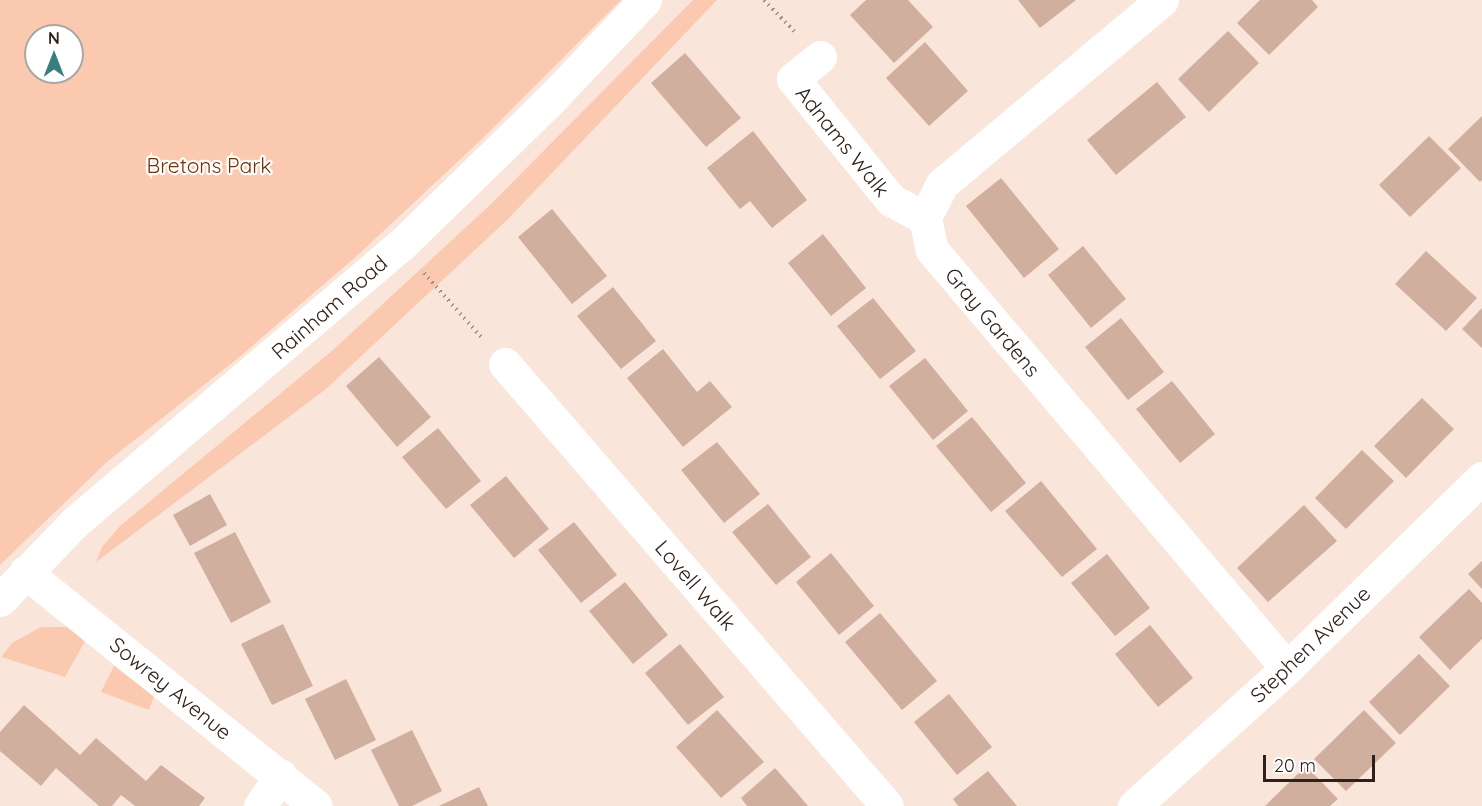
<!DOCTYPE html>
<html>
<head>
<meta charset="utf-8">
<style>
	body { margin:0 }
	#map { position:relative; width:1482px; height:806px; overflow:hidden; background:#fae5db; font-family:Quicksand,sans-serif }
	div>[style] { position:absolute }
	.green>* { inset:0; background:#fbc9b0 }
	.building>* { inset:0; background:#d0af9f }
	.path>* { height:4px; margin-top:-2px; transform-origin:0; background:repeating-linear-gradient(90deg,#a29188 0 1.5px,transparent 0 6px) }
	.street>* { height:33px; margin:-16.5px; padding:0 16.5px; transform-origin:16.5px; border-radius:16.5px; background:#fff }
	.primary>* { height:33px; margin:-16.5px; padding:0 16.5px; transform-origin:16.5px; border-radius:16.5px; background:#fff }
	span { translate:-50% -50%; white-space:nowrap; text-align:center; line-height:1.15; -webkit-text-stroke:4.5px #fff; paint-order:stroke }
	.street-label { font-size:21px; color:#2e211b }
	.park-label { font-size:21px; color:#733103 }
	.north { position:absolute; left:24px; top:24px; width:60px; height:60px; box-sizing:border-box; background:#fff; border:2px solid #aba6a4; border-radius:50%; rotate:0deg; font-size:16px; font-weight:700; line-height:24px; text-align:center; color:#2e211b }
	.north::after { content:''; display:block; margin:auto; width:21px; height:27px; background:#377f7c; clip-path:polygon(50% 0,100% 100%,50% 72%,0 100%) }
	.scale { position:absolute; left:1263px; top:755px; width:112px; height:27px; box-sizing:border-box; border:3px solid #2e211b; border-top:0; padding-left:8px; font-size:18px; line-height:21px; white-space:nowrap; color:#2e211b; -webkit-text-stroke:4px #fff; paint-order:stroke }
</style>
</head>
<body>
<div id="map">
	<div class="green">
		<div style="clip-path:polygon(evenodd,0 0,621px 0,484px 137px,359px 254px,237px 359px,108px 461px,0 565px,0 0,36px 36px,72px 36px,72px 72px,36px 72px,36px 36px)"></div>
		<div style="clip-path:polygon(693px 0,717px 0,506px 221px,326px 389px,96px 562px,102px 547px,120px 526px,333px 350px,491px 204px)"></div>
		<div style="clip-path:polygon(41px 627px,73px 627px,81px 631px,84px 643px,65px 677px,1px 657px,12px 643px)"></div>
		<div style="clip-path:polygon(114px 666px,154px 696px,149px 710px,101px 692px)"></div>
	</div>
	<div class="building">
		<div style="clip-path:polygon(866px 0,908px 0,933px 27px,894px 63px,850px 15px)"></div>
		<div style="clip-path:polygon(1018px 0,1076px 0,1040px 28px)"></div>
		<div style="clip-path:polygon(1260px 0,1312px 0,1318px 7px,1269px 55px,1237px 23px)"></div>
		<div style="clip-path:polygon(1228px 31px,1259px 63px,1209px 112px,1178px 79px)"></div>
		<div style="clip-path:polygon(925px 42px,968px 91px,929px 126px,886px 78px)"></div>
		<div style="clip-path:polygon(685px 53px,741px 118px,706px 147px,651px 83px)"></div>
		<div style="clip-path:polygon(1157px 82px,1186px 117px,1116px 175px,1087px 140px)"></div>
		<div style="clip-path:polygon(1482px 116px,1482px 180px,1480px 182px,1448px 149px)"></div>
		<div style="clip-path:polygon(753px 131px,807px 200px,772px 228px,750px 201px,740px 209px,707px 168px)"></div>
		<div style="clip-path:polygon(1429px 136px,1461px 168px,1410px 217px,1379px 185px)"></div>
		<div style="clip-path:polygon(1001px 178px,1059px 249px,1024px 278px,966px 206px)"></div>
		<div style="clip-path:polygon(552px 209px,607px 276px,572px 304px,518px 237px)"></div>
		<div style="clip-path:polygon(823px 234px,866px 288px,831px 316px,788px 263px)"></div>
		<div style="clip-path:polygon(1083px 246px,1126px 299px,1091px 328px,1048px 275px)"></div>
		<div style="clip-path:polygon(1426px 251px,1477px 298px,1446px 331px,1395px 284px)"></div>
		<div style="clip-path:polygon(613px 287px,656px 341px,621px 369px,577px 316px)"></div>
		<div style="clip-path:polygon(873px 298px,916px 351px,880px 379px,837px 326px)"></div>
		<div style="clip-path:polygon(1482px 308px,1482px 348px,1462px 329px)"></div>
		<div style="clip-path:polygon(1121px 318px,1164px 372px,1128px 400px,1085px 347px)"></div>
		<div style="clip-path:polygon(663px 349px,697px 392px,710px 381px,732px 407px,683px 447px,627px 378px)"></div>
		<div style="clip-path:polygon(379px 357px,431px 417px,397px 447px,346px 386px)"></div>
		<div style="clip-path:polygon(925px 358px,968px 411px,933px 440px,889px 386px)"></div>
		<div style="clip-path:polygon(1172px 381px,1215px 434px,1180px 463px,1136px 409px)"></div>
		<div style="clip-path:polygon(1422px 398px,1454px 429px,1406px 478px,1374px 446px)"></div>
		<div style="clip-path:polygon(972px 417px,1026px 483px,991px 512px,936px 446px)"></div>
		<div style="clip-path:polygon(438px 428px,481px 481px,446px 509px,402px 457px)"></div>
		<div style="clip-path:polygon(717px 442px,760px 494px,724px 523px,681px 470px)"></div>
		<div style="clip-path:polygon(1362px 450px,1394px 481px,1346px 529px,1315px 498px)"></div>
		<div style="clip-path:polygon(506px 476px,549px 529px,514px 558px,470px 505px)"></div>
		<div style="clip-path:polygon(1041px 481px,1097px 549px,1062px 577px,1005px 511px)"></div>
		<div style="clip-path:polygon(210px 494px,227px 525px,190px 546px,173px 515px)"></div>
		<div style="clip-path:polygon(768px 504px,811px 557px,776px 585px,732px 532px)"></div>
		<div style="clip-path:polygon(1304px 505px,1337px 541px,1268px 602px,1237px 568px)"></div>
		<div style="clip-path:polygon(574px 522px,617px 575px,581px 603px,538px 550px)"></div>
		<div style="clip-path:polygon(235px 532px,271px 602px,231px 623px,194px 553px)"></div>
		<div style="clip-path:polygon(831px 553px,874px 606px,839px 635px,796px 582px)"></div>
		<div style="clip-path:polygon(1107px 554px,1150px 608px,1115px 636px,1071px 583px)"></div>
		<div style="clip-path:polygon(1482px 561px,1482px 589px,1468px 574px)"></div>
		<div style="clip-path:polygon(625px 582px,668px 635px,633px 664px,589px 611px)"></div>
		<div style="clip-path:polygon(1469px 589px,1482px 603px,1482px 639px,1450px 670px,1419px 637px)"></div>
		<div style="clip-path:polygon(880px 613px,937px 681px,902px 710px,845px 642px)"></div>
		<div style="clip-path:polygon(283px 624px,313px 686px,272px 705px,241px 644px)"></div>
		<div style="clip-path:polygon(1150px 625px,1193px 678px,1158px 707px,1115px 654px)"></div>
		<div style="clip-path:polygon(680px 644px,724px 697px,688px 725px,645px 673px)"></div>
		<div style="clip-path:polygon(1419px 654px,1450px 686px,1400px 735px,1369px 702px)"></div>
		<div style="clip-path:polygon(346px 679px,376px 740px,335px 760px,305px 699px)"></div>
		<div style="clip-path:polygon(949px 694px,992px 747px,957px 775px,914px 722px)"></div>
		<div style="clip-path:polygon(24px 705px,80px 755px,96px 738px,146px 781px,161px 765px,205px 798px,199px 806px,135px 806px,121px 795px,112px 806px,99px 806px,56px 768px,41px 786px,0 751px,0 732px)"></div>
		<div style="clip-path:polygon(717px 710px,764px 762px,721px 798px,676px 747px)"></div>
		<div style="clip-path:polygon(1364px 710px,1396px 743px,1346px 791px,1314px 759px)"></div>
		<div style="clip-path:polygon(412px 730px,442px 791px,412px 806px,399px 806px,371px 750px)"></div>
		<div style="clip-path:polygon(1306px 766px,1338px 799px,1330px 806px,1265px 806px)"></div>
		<div style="clip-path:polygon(775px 768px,797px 793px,808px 806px,747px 806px,741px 798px)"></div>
		<div style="clip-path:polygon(988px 771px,1017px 806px,958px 806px,953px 799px)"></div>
		<div style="clip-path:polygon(479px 787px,488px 806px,439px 806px)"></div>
	</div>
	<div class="path">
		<div style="left:764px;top:0;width:45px;rotate:45.9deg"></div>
		<div style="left:424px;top:273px;width:89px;rotate:48.2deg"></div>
	</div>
	<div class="street">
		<div style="left:1162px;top:0;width:287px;rotate:140.1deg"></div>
		<div style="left:942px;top:184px;width:38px;rotate:117deg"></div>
		<div style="left:925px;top:218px;width:33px;rotate:78deg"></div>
		<div style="left:932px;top:250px;width:548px;rotate:49.66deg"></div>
		<div style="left:820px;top:57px;width:35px;rotate:141deg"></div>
		<div style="left:793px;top:79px;width:156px;rotate:51deg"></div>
		<div style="left:891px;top:200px;width:38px;rotate:28deg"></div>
		<div style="left:505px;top:364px;width:584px;rotate:49.16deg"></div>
		<div style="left:25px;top:572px;width:373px;rotate:38.8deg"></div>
		<div style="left:260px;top:806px;width:37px;rotate:-56deg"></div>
		<div style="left:1134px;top:806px;width:206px;rotate:-42deg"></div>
		<div style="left:1287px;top:668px;width:272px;rotate:-44.3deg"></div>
	</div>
	<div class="primary">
		<div style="left:0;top:600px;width:107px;rotate:-46.1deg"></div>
		<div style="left:74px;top:523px;width:428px;rotate:-40.4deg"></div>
		<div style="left:400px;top:246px;width:212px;rotate:-44.2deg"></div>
		<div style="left:552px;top:98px;width:135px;rotate:-46.5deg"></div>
	</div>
	<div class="street-label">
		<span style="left:843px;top:141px;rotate:51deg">Adnams Walk</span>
		<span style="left:329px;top:307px;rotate:-41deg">Rainham Road</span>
		<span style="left:993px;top:322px;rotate:50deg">Gray Gardens</span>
		<span style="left:696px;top:585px;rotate:49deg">Lovell Walk</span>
		<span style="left:1310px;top:644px;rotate:-44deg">Stephen Avenue</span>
		<span style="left:171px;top:688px;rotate:39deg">Sowrey Avenue</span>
	</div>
	<div class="park-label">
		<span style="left:209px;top:165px">Bretons Park</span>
	</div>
	<div class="north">N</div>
	<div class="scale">20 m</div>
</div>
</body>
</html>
